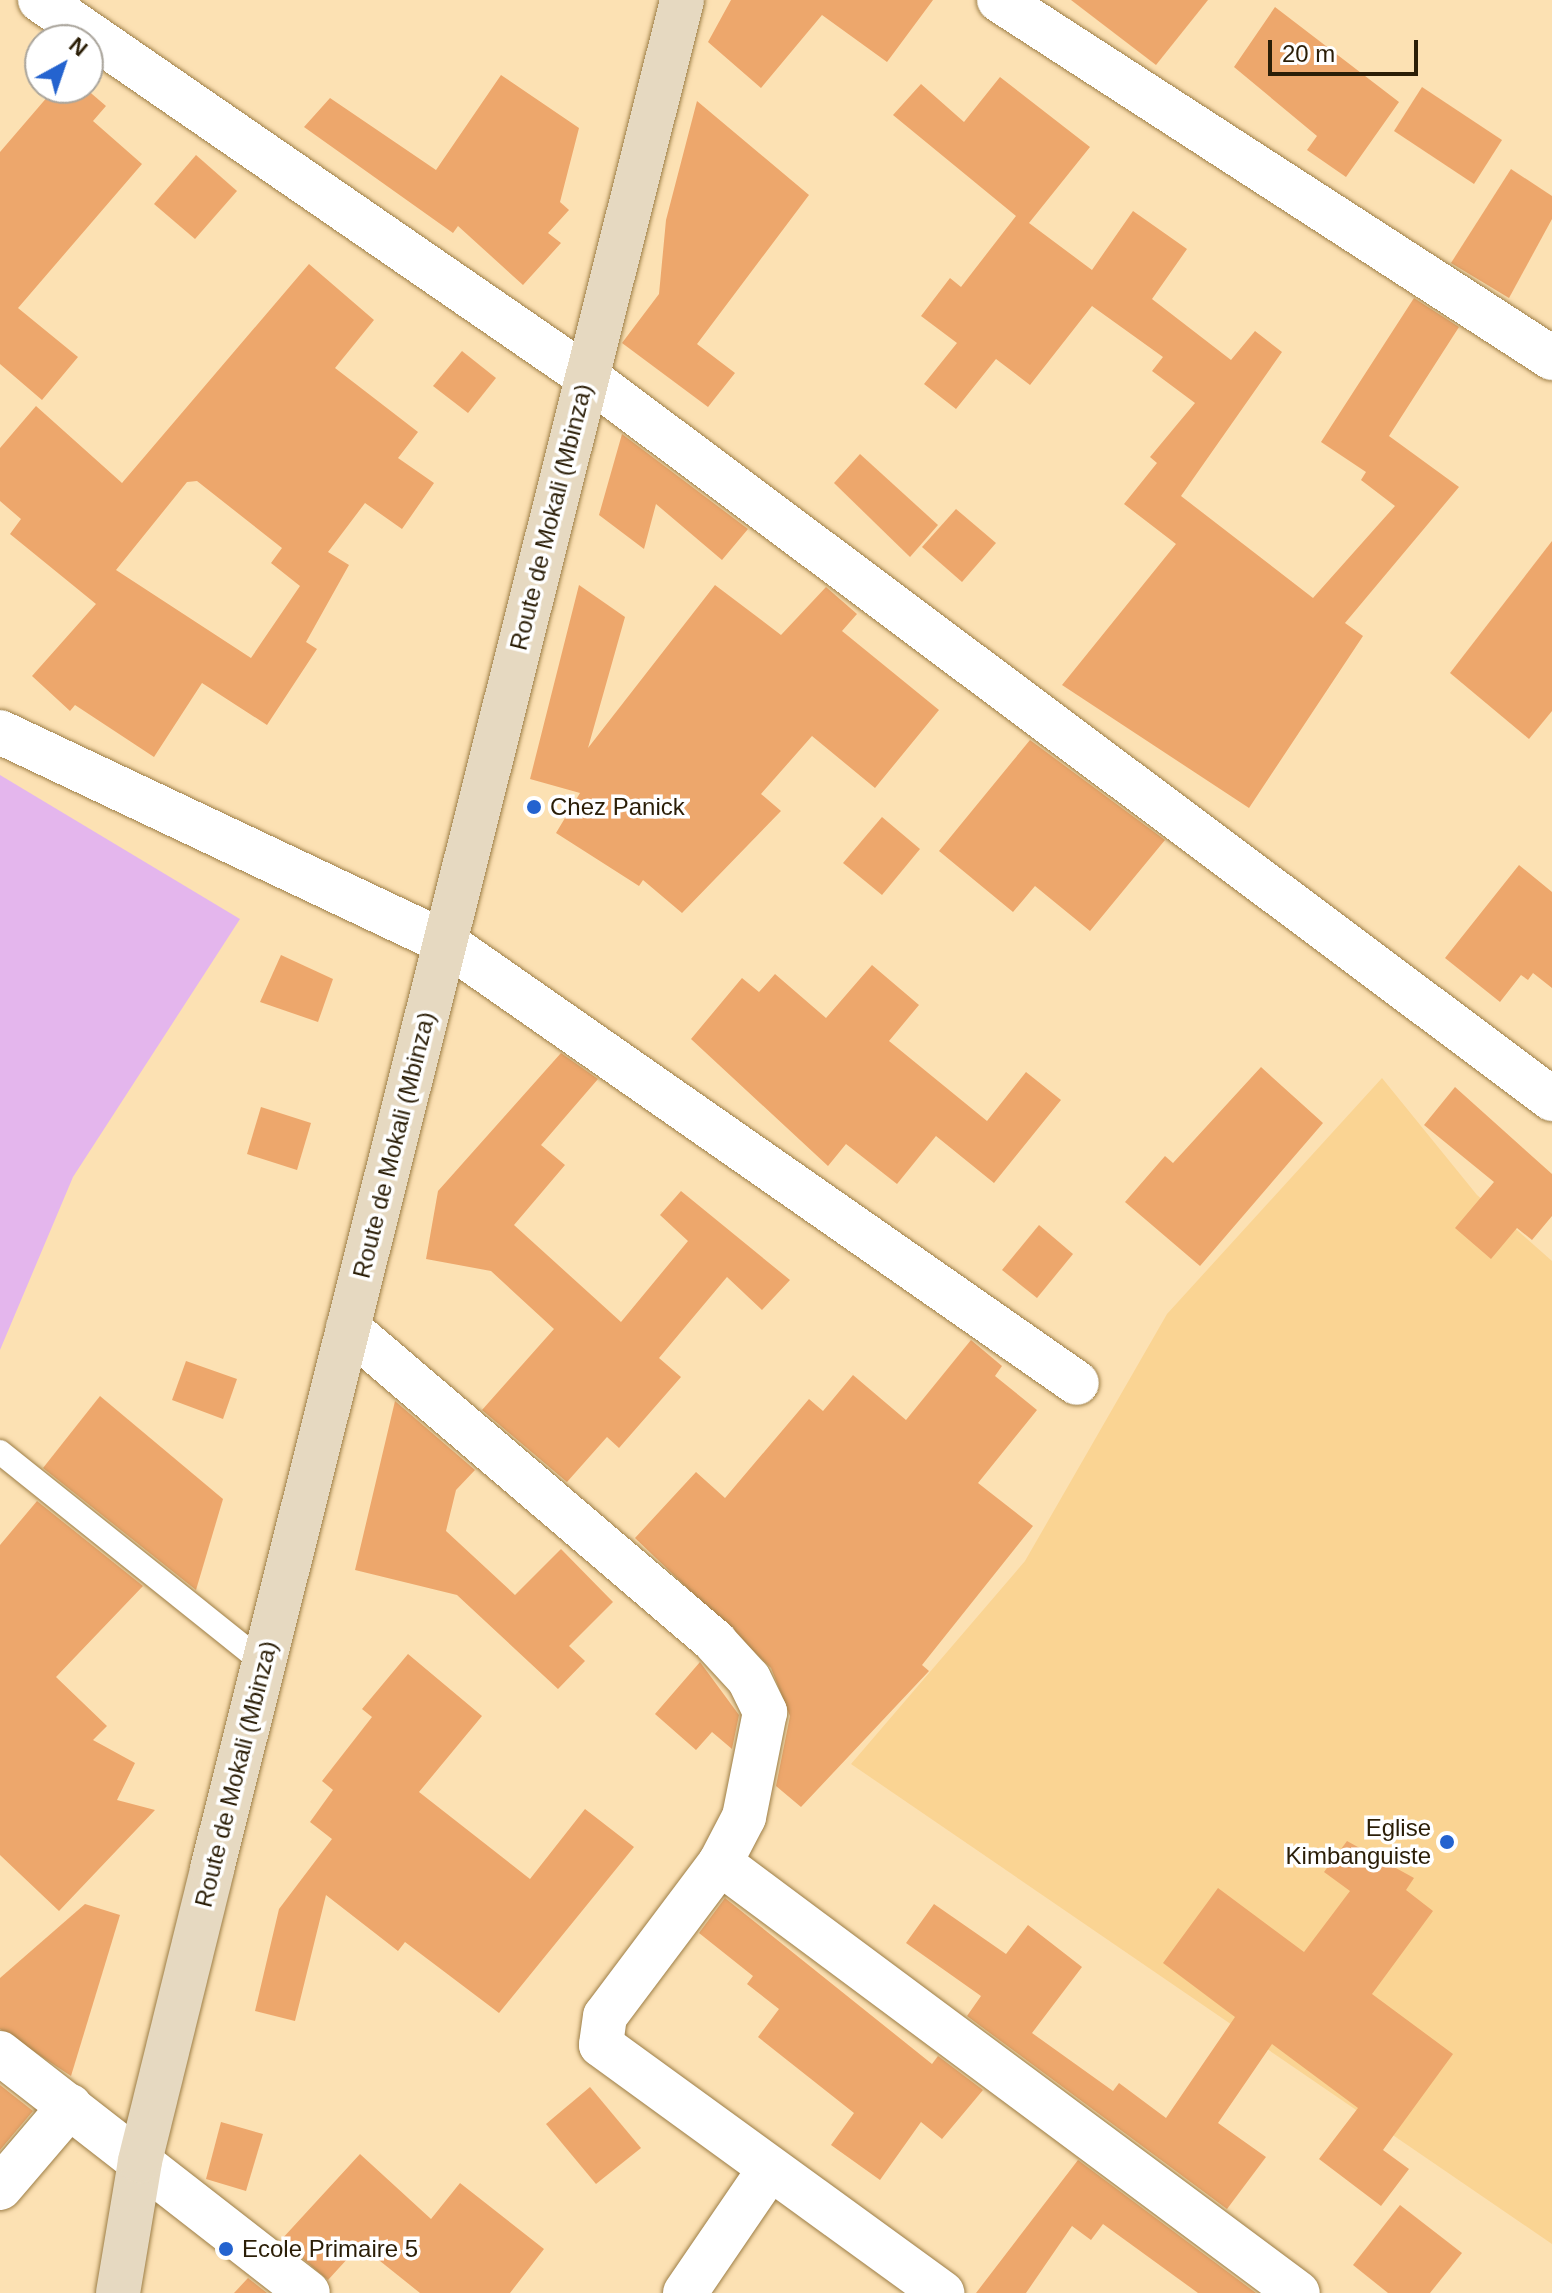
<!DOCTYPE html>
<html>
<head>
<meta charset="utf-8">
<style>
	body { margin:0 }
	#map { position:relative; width:1552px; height:2293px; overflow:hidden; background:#fce1b3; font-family:Helvetica,sans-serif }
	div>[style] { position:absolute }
	.built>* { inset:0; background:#fad493 }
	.green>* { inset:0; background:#e4b6ed }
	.building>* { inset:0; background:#eda76c }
	.roads { filter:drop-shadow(0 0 2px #9d7e47) drop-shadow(0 0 2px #9d7e47) }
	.lane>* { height:24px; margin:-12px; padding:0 12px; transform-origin:12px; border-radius:12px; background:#fff }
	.street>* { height:44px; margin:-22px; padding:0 22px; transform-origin:22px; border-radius:22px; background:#fff }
	.secondary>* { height:44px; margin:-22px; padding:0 22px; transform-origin:22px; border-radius:22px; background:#e6d9c1 }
	.dots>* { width:22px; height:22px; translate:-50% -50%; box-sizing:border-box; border:4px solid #fff; border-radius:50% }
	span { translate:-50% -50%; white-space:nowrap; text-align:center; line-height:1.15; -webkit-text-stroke:7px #fff; paint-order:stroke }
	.street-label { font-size:24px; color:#2b1e07 }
	.poi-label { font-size:24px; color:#2b1e07 }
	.left { translate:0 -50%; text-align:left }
	.right { translate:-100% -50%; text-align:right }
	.north { position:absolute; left:24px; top:24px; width:80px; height:80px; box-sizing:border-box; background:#fff; border:2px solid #aaa59c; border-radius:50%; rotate:40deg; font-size:22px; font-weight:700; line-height:32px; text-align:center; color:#2b1e07 }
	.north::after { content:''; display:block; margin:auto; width:28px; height:36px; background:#2463cf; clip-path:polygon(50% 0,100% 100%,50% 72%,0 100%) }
	.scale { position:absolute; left:1268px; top:40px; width:150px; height:36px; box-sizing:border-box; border:4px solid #2b1e07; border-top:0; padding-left:10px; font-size:24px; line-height:28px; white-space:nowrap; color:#2b1e07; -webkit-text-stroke:6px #fff; paint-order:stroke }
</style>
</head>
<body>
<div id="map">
	<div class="built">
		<div style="clip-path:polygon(1382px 1078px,1477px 1195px,1552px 1261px,1552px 2244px,851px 1764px,1025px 1561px,1167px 1314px)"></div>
	</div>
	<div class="green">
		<div style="clip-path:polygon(0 775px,240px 919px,73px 1177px,0 1350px)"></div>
	</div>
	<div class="building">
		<div style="clip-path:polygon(731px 0,933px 0,887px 62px,822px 15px,761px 88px,708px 42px)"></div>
		<div style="clip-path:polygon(1071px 0,1208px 0,1156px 65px)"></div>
		<div style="clip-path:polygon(1275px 7px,1399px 102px,1346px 177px,1307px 150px,1317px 136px,1234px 67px)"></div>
		<div style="clip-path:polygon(501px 75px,579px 128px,560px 202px,569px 210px,548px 233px,561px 243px,523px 285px,458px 226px,453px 233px,304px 127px,330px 98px,436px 170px)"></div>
		<div style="clip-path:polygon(1000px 77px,1090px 147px,1029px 223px,1092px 270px,1133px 211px,1187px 249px,1152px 299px,1231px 360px,1255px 331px,1282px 352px,1181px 496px,1313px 598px,1395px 506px,1361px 480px,1366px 472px,1321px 442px,1414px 298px,1459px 327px,1389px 436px,1459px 487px,1345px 623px,1363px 636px,1249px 808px,1062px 685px,1176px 544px,1124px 504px,1157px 463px,1150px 457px,1195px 403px,1152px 371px,1163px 357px,1092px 306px,1030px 385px,996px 359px,956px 409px,924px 384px,957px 343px,921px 316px,950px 278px,961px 287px,1016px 216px,893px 115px,921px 84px,964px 122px)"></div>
		<div style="clip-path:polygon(1422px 87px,1502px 140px,1474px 184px,1394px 131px)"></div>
		<div style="clip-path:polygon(55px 88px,85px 88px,106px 106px,93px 121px,142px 164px,18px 308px,78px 357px,42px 400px,0 364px,0 152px)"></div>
		<div style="clip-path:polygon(697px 101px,809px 195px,697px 344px,735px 373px,708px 407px,622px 343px,659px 294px,666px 220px)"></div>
		<div style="clip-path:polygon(196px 155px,237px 191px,195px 239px,154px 204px)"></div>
		<div style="clip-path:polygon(1511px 169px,1552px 196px,1552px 219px,1509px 298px,1451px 263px)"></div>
		<div style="clip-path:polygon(evenodd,309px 264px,374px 320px,335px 368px,418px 432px,398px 458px,434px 483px,402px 529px,365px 503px,328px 552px,349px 565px,306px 642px,317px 649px,267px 725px,202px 683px,154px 757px,75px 705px,70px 711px,32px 676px,96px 604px,10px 534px,21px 519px,0 501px,0 448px,36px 406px,122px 483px,309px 264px,197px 481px,282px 548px,271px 563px,300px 586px,251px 658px,116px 570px,187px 482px,197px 481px)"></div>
		<div style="clip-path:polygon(462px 351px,496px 378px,468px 413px,433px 386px)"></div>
		<div style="clip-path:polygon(622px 434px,748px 529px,722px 560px,656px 504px,644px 549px,599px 515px)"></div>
		<div style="clip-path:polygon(860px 454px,938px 525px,910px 557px,834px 483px)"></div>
		<div style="clip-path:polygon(956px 509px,996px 543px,962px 582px,922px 547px)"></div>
		<div style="clip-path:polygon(1552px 541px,1552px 711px,1529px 739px,1450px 673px)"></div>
		<div style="clip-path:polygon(579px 585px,625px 617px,588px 748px,715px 585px,781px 635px,826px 587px,857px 614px,842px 631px,939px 710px,875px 788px,812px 736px,761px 794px,781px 811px,682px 913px,643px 880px,639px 886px,556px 833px,580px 793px,530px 779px)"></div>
		<div style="clip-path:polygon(1030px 740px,1165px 840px,1090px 931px,1035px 886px,1013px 912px,939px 851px)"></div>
		<div style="clip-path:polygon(882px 817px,920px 849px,882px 895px,843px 863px)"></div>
		<div style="clip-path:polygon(1519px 865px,1552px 892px,1552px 988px,1533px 973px,1528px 980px,1521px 975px,1500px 1002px,1445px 958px)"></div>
		<div style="clip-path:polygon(281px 955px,333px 979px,318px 1022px,260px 1002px)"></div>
		<div style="clip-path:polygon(872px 965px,919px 1005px,889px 1041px,987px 1121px,1026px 1072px,1061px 1100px,994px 1183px,936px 1136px,897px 1184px,846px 1144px,828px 1166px,691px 1039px,742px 978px,759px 992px,775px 974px,826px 1018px)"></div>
		<div style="clip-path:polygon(561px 1053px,598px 1079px,541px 1145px,565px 1165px,514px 1225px,621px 1322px,688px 1241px,660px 1215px,681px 1191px,790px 1280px,762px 1310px,727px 1277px,659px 1358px,681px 1377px,619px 1448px,607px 1437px,567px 1482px,482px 1410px,554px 1329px,491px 1271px,426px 1259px,438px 1191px)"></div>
		<div style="clip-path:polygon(1261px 1067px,1323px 1123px,1200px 1266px,1125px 1202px,1165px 1156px,1173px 1163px)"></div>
		<div style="clip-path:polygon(1455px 1087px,1552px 1174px,1552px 1216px,1532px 1240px,1517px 1228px,1491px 1259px,1455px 1228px,1494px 1182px,1424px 1125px)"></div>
		<div style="clip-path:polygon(261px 1107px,311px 1123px,297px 1170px,247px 1154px)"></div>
		<div style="clip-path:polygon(1039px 1225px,1073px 1254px,1037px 1298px,1002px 1270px)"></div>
		<div style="clip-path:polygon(971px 1340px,1002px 1366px,995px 1376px,1037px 1410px,978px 1483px,1033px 1526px,922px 1665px,929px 1671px,801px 1807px,776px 1786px,790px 1716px,771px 1668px,635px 1538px,696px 1472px,725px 1498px,809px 1399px,823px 1411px,853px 1375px,906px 1420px)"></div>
		<div style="clip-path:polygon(186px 1361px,237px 1379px,223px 1419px,172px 1400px)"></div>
		<div style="clip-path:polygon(100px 1396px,223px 1499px,196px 1590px,43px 1468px)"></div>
		<div style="clip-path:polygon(395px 1401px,475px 1470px,456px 1490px,446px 1531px,515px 1595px,561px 1549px,613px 1602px,569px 1646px,585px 1661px,558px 1689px,457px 1595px,355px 1570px)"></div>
		<div style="clip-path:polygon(37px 1501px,143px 1586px,56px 1677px,107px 1726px,93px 1740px,135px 1763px,117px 1800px,155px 1810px,59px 1911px,0 1855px,0 1545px)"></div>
		<div style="clip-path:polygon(408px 1654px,482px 1716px,419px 1792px,530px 1879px,585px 1809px,634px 1847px,499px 2013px,405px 1942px,398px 1951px,326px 1895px,295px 2021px,255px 2011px,279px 1909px,332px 1839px,310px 1822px,333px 1790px,322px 1781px,372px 1717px,362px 1709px)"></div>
		<div style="clip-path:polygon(700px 1662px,739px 1715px,732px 1749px,712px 1732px,696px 1750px,655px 1714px)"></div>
		<div style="clip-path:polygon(1347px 1841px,1414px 1878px,1406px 1890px,1433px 1911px,1372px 1994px,1453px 2054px,1383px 2150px,1409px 2169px,1381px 2206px,1319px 2159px,1358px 2108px,1272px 2044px,1218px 2123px,1266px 2157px,1227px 2209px,967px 2016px,981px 1996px,906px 1943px,934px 1904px,1006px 1954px,1028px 1925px,1082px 1967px,1032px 2033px,1113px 2091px,1119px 2083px,1166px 2118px,1235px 2017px,1163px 1963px,1218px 1888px,1304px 1952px,1350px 1891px,1324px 1872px)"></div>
		<div style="clip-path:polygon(725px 1898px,932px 2064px,938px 2056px,983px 2090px,942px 2139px,921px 2122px,880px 2180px,831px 2145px,854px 2113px,758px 2037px,779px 2009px,747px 1984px,753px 1976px,699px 1933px)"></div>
		<div style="clip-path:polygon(85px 1904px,120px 1915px,71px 2076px,0 2029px,0 1978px)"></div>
		<div style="clip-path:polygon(0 2085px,33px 2111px,0 2150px)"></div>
		<div style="clip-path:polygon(590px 2087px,641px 2148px,596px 2184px,546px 2124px)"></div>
		<div style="clip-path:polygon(221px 2122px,263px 2134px,246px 2191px,206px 2179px)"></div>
		<div style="clip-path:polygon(360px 2154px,431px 2219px,460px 2183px,544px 2249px,510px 2293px,420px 2293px,360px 2245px,328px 2280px,281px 2240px)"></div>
		<div style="clip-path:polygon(1078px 2160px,1256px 2293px,1198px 2293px,1103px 2224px,1091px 2240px,1072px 2226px,1026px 2293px,976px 2293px)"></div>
		<div style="clip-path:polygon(1400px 2205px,1462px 2253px,1430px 2293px,1388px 2293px,1353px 2265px)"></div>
		<div style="clip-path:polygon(248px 2278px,267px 2293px,234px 2293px)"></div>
	</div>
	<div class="roads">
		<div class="lane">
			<div style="left:0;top:1452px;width:337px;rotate:38.7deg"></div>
		</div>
		<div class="street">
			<div style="left:40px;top:0;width:663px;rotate:34.55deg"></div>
			<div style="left:586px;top:376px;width:1207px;rotate:36.81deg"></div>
			<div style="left:999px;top:0;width:659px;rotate:32.92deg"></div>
			<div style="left:0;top:732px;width:493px;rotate:25.3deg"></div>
			<div style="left:446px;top:943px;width:769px;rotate:34.89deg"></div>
			<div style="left:348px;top:1328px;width:483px;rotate:40.5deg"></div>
			<div style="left:715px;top:1642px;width:50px;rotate:47.4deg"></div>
			<div style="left:749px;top:1679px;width:37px;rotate:64deg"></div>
			<div style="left:765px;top:1712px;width:107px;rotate:101.3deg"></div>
			<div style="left:744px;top:1817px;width:52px;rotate:117.6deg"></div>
			<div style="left:720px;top:1863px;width:191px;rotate:126.9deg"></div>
			<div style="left:605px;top:2016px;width:29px;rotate:98deg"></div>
			<div style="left:601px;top:2045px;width:422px;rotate:36deg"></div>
			<div style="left:720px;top:1863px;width:720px;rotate:36.65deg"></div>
			<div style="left:0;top:2053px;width:390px;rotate:37.9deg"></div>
			<div style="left:0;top:2188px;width:108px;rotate:-49.5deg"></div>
			<div style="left:685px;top:2293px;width:149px;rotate:-55.7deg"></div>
		</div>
		<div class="secondary">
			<div style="left:118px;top:2293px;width:134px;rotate:-80.5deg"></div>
			<div style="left:140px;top:2161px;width:301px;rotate:-76.1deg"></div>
			<div style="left:212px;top:1869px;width:1927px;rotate:-75.88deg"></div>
		</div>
	</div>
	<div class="dots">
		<div style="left:534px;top:807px;background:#2463cf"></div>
		<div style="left:1447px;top:1842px;background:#2463cf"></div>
		<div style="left:226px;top:2249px;background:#2463cf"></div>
	</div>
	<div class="street-label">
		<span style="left:551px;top:517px;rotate:-76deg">Route de Mokali (Mbinza)</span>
		<span style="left:394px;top:1145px;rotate:-76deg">Route de Mokali (Mbinza)</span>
		<span style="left:236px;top:1774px;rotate:-76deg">Route de Mokali (Mbinza)</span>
	</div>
	<div class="poi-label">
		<span class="left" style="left:550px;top:807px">Chez Panick</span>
		<span class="right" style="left:1431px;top:1842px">Eglise<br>Kimbanguiste</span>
		<span class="left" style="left:242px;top:2249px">Ecole Primaire 5</span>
	</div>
	<div class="north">N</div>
	<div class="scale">20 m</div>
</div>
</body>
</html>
